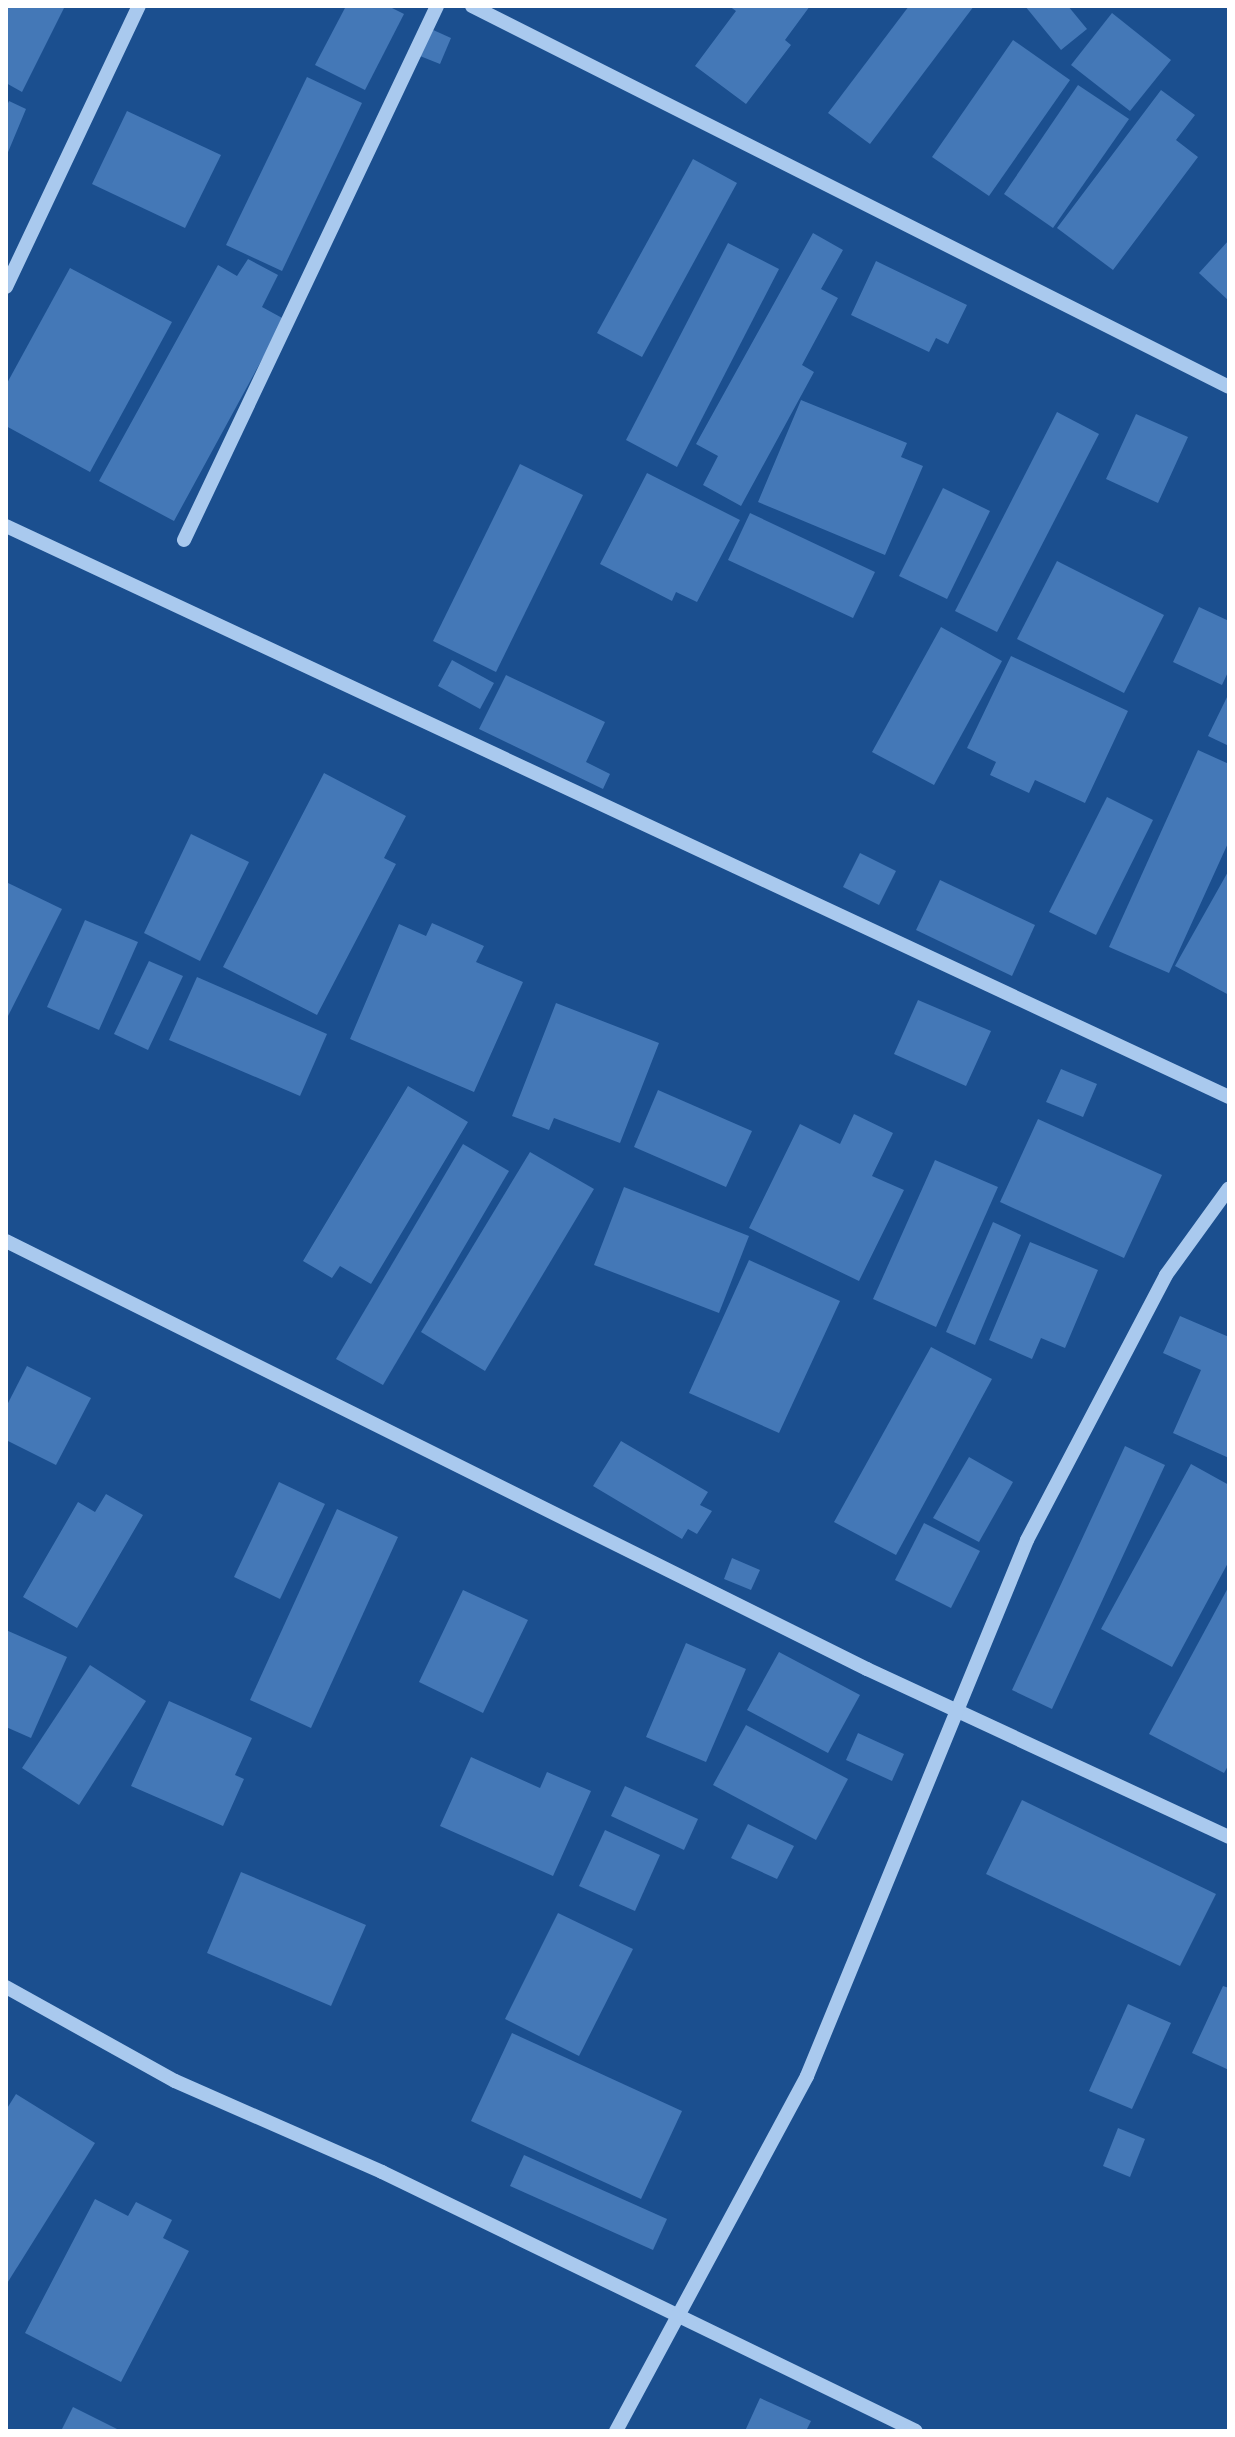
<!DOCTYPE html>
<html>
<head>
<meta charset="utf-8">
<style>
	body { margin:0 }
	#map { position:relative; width:1235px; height:2437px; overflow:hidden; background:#1b4f8f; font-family:Quicksand,sans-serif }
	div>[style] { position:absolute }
	.building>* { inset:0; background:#4478b7 }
	.minor>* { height:14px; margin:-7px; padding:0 7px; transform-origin:7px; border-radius:7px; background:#a9c9ee }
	span { translate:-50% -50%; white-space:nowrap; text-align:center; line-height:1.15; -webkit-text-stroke:7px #1b4f8f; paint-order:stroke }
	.frame { position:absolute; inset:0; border:8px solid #fff; pointer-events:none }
</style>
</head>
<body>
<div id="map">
	<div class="building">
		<div style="clip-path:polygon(6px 6px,65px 6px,22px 92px,6px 83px)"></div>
		<div style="clip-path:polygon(346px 6px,388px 6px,404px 14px,365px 90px,315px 65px)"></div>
		<div style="clip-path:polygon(729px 6px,810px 6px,785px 40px,791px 45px,746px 104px,695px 66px,736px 11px)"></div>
		<div style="clip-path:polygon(909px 6px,974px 6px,870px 144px,828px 113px)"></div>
		<div style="clip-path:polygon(1025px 6px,1068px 6px,1087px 29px,1061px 50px)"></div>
		<div style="clip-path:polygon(1112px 13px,1171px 60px,1130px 111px,1071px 65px)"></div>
		<div style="clip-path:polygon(431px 29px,451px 38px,440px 64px,420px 56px)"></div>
		<div style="clip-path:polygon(1013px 40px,1070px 80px,989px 196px,932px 157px)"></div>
		<div style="clip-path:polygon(307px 77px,362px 103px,282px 271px,226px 245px)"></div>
		<div style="clip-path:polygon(1078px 85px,1129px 119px,1053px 228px,1004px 194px)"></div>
		<div style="clip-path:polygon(1161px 90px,1195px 115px,1176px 140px,1198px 157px,1113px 270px,1057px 228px)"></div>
		<div style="clip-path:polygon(9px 101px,26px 109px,6px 157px,6px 108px)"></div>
		<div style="clip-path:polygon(127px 111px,221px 155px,185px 228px,92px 184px)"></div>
		<div style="clip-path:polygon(693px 159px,737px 183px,642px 357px,597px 333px)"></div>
		<div style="clip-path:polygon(813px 233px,843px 250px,821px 289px,838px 298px,802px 365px,814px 372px,741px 506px,703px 485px,718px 456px,696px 444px)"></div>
		<div style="clip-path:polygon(1229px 240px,1229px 301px,1199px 273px)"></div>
		<div style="clip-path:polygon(728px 243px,779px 269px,677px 467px,626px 440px)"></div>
		<div style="clip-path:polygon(248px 259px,278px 275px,262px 307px,284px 319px,174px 521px,99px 481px,218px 265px,237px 276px)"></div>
		<div style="clip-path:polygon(876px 261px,967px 305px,948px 344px,936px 338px,929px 352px,851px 315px)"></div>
		<div style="clip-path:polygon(70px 268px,172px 322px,90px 472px,6px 426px,6px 385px)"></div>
		<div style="clip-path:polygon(801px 400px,907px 443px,901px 457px,923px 466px,885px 555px,758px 502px)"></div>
		<div style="clip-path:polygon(1057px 412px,1099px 434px,997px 632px,955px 611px)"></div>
		<div style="clip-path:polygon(1136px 414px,1188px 437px,1158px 503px,1106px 479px)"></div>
		<div style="clip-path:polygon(520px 464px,583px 495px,496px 672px,433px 641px)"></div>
		<div style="clip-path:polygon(647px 473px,740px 520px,697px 602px,676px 592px,672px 601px,600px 564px)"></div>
		<div style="clip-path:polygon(943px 488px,990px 511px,947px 599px,899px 576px)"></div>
		<div style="clip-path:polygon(750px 513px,875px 572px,853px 618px,728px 560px)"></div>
		<div style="clip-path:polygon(1057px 561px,1164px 615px,1124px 693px,1017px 639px)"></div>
		<div style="clip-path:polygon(1199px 607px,1229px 621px,1229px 670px,1222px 685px,1173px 662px)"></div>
		<div style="clip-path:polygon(941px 627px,1002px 661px,934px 785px,872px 752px)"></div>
		<div style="clip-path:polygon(1011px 656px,1128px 711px,1085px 803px,1035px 780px,1029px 793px,990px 775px,996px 762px,967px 748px)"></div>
		<div style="clip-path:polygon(452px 660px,494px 683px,480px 709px,438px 686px)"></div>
		<div style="clip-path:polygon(506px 675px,605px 722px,586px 762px,610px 774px,603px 789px,479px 729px)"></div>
		<div style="clip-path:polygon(1229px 693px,1229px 746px,1208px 736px)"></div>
		<div style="clip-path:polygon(1198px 750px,1229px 764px,1229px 841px,1169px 973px,1109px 947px)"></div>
		<div style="clip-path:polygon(324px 773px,406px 816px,384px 858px,396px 864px,317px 1015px,223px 967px)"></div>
		<div style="clip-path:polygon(1107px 797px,1153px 820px,1096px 935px,1049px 912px)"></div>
		<div style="clip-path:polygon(191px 834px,249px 862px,200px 961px,144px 933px)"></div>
		<div style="clip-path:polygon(860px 853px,896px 871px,879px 905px,843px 887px)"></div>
		<div style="clip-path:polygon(1229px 870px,1229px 995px,1175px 966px)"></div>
		<div style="clip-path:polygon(940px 880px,1035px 925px,1012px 976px,916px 930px)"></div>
		<div style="clip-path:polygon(6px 882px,62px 909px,6px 1020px)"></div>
		<div style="clip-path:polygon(85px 920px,138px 942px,99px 1030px,47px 1007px)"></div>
		<div style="clip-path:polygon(432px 923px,484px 946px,476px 962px,523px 982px,474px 1092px,350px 1039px,399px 924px,426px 936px)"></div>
		<div style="clip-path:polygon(149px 961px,183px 976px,148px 1050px,114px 1034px)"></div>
		<div style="clip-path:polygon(197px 977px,327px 1034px,300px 1096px,169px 1040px)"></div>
		<div style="clip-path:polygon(918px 1000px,991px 1031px,966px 1086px,894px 1054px)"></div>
		<div style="clip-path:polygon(556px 1003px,659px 1043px,620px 1143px,554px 1118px,549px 1130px,512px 1116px)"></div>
		<div style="clip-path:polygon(1061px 1069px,1097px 1084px,1083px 1117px,1046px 1102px)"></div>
		<div style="clip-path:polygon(408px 1086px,468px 1122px,371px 1284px,340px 1266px,332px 1278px,303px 1261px)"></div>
		<div style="clip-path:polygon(658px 1090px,752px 1131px,726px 1187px,634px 1147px)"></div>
		<div style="clip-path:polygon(854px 1114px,893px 1133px,872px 1176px,904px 1190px,859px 1281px,749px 1228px,800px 1124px,840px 1144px)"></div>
		<div style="clip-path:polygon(1038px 1119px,1162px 1175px,1124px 1258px,1000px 1202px)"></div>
		<div style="clip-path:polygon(463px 1144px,509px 1171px,383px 1385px,336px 1359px)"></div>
		<div style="clip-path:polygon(530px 1152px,594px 1189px,485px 1371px,421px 1332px)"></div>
		<div style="clip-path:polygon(935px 1160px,998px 1187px,936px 1327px,873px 1299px)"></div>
		<div style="clip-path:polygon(624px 1187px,749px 1236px,719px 1313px,594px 1265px)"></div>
		<div style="clip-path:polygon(993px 1222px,1021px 1235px,975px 1345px,946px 1332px)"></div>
		<div style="clip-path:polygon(1030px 1242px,1098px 1270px,1065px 1348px,1041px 1338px,1032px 1359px,989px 1340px)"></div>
		<div style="clip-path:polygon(749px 1260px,840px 1301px,779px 1433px,689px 1393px)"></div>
		<div style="clip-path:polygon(1180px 1316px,1229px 1337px,1229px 1458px,1173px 1433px,1201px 1370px,1163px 1353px)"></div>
		<div style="clip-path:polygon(931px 1347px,992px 1379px,896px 1555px,834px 1522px)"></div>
		<div style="clip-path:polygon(27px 1366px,91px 1398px,56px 1465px,6px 1440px,6px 1407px)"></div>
		<div style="clip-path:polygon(621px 1441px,708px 1492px,700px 1505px,712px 1511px,697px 1534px,688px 1529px,682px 1539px,593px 1486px)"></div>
		<div style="clip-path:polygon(1125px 1446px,1165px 1465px,1052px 1709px,1012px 1690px)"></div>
		<div style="clip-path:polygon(969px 1457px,1013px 1482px,979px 1542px,933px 1518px)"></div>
		<div style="clip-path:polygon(1191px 1464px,1229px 1485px,1229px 1561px,1172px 1667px,1101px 1629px)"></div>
		<div style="clip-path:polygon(279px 1482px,325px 1504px,280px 1599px,234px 1577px)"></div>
		<div style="clip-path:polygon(106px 1494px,143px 1515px,77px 1628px,23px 1597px,78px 1502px,95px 1512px)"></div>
		<div style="clip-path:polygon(337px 1509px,398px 1537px,311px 1728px,250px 1700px)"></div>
		<div style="clip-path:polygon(924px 1523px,980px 1551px,951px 1608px,895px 1580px)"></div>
		<div style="clip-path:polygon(732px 1558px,760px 1570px,751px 1590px,724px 1579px)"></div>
		<div style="clip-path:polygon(1229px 1586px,1229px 1764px,1224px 1773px,1149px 1734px)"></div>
		<div style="clip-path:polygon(463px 1590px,528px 1620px,483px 1713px,419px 1682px)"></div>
		<div style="clip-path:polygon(6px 1630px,67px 1657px,31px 1738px,6px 1727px)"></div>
		<div style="clip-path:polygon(686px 1643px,746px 1669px,706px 1762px,646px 1737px)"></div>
		<div style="clip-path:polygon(779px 1652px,860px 1695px,828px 1753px,747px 1710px)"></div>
		<div style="clip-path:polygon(90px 1665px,146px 1701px,79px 1805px,22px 1768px)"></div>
		<div style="clip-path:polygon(169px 1701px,252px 1738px,235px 1775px,244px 1779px,223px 1826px,131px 1786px)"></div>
		<div style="clip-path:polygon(746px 1725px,848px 1779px,816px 1840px,713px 1785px)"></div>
		<div style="clip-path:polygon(858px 1733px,904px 1754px,892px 1781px,846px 1760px)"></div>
		<div style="clip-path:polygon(471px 1757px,540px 1788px,547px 1772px,591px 1791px,553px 1876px,440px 1826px)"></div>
		<div style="clip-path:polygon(625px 1786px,698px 1819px,684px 1850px,611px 1816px)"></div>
		<div style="clip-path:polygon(1022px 1800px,1216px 1894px,1180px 1966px,986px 1874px)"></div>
		<div style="clip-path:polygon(748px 1824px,794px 1846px,777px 1879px,731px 1858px)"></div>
		<div style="clip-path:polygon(605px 1830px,660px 1855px,635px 1911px,579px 1886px)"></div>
		<div style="clip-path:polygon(241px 1872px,366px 1925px,331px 2006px,207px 1953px)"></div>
		<div style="clip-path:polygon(558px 1913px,633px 1949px,579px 2056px,505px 2019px)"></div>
		<div style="clip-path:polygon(1223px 1986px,1229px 1988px,1229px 2070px,1192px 2053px)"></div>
		<div style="clip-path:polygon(1128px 2004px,1171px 2023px,1132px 2109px,1089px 2091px)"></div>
		<div style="clip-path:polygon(512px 2033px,682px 2111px,641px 2199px,471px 2121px)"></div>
		<div style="clip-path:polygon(16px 2094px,95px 2143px,6px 2285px,6px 2110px)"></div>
		<div style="clip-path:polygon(1118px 2128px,1145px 2139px,1130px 2177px,1103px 2166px)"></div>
		<div style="clip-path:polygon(524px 2155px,667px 2219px,653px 2250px,510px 2186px)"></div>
		<div style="clip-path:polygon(95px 2199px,128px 2216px,136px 2202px,172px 2220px,163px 2238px,189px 2251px,121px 2382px,25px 2333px)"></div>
		<div style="clip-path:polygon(760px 2398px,811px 2421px,806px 2431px,745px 2431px)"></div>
		<div style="clip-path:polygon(73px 2407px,121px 2431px,61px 2431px)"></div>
	</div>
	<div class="minor">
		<div style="left:472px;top:6px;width:847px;rotate:26.72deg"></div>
		<div style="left:6px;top:287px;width:311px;rotate:-64.7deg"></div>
		<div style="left:6px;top:526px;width:1350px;rotate:25.03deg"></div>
		<div style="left:184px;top:540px;width:591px;rotate:-64.65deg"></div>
		<div style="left:6px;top:1241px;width:962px;rotate:26.43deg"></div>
		<div style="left:867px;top:1669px;width:399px;rotate:24.9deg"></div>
		<div style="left:6px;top:1987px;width:193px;rotate:29.1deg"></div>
		<div style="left:175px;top:2081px;width:226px;rotate:23.7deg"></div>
		<div style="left:382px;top:2172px;width:593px;rotate:25.87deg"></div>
		<div style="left:616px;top:2431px;width:403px;rotate:-61.7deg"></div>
		<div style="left:807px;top:2076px;width:579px;rotate:-67.68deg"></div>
		<div style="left:1027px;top:1540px;width:299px;rotate:-62.3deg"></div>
		<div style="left:1166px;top:1275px;width:107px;rotate:-54.1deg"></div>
	</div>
	<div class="frame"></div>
</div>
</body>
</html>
